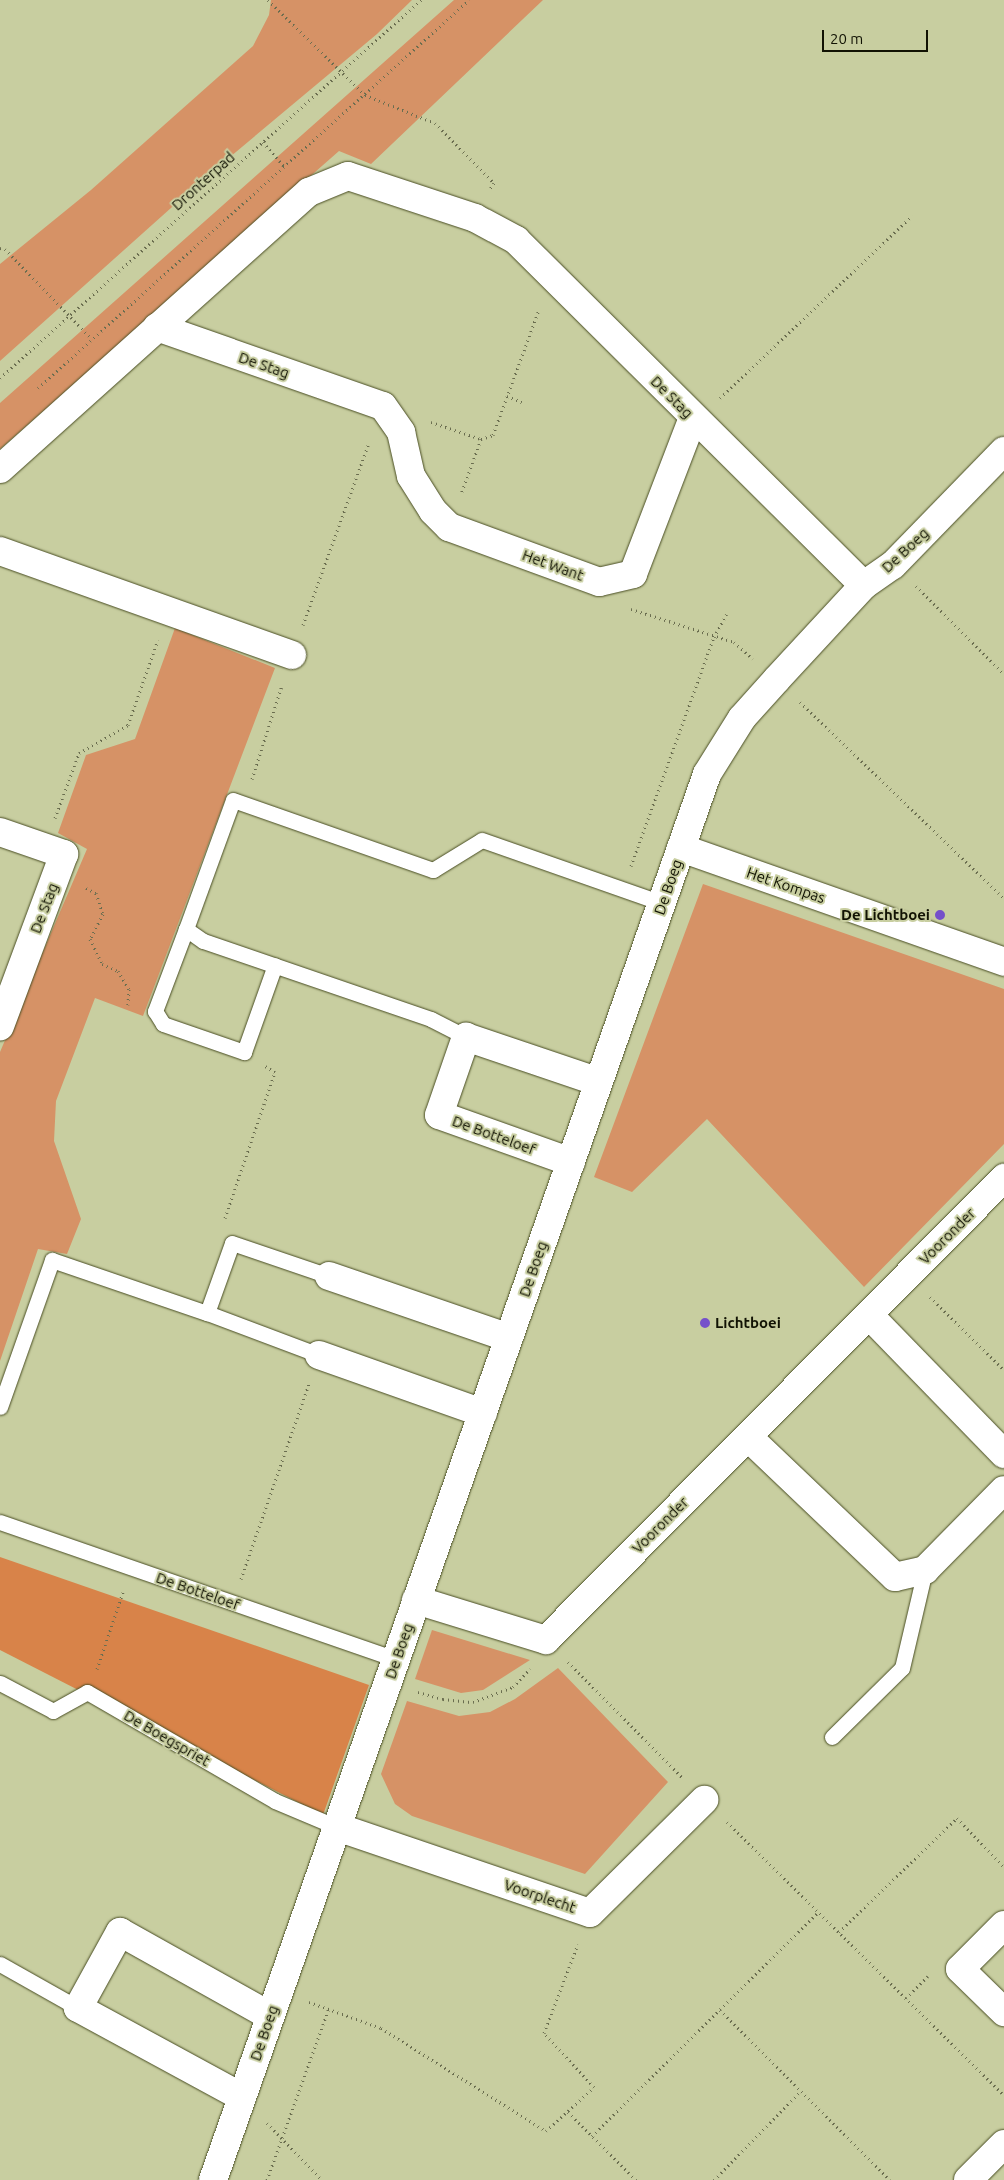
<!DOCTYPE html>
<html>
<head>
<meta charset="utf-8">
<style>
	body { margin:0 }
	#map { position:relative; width:1004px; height:2180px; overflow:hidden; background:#c8cea0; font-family:Ubuntu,sans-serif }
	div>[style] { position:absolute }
	.green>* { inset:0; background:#d69266 }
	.forest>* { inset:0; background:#d88349 }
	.path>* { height:3px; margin-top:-1.5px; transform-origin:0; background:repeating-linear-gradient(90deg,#6a6d4f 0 1px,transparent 0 5px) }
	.roads { filter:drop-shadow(0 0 1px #494d23) drop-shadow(0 0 1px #494d23) }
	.service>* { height:15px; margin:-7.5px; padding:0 7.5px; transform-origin:7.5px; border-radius:7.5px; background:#fff }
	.minor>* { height:28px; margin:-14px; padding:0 14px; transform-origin:14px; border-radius:14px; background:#fff }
	.dots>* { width:14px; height:14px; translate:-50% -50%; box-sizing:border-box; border:2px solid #c8cea0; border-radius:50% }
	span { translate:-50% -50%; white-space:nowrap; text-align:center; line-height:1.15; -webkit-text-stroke:4px #c8cea0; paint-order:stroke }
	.street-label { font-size:15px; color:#111203 }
	.poi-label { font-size:15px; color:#111203; font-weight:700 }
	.right { translate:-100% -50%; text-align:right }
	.left { translate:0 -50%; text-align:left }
	.scale { position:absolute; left:822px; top:30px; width:106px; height:22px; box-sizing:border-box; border:2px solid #111203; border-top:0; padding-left:6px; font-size:15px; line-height:18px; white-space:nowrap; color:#111203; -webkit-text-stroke:4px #c8cea0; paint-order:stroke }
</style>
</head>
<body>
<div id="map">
	<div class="green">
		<div style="clip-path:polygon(271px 0,412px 0,377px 34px,200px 182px,0 361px,0 264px,91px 190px,253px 46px,269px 15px)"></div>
		<div style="clip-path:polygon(454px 0,543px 0,371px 164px,339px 151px,0 449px,0 403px)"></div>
		<div style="clip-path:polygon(175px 628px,275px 668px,143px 1016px,95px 998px,56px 1101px,54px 1141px,81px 1219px,67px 1254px,38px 1249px,0 1361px,0 1052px,87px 849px,58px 833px,86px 755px,135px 739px)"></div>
		<div style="clip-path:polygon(703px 884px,1004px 989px,1004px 1144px,864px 1287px,707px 1119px,632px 1192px,594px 1177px)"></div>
		<div style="clip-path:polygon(432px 1630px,530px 1660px,483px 1690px,461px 1693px,415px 1679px)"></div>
		<div style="clip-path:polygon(558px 1668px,668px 1782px,585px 1874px,412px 1816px,395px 1804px,381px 1774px,407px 1701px,459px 1716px,490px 1712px,515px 1699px)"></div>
	</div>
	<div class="forest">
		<div style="clip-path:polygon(0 1557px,369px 1685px,323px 1815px,0 1650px)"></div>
	</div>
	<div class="path">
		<div style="left:268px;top:0;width:136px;rotate:44.4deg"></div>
		<div style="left:365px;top:95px;width:75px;rotate:21.8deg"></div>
		<div style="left:435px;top:123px;width:84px;rotate:45.5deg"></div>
		<div style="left:494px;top:183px;width:7px;rotate:124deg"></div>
		<div style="left:263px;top:142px;width:32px;rotate:49deg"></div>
		<div style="left:0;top:248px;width:5px;rotate:11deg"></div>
		<div style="left:5px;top:249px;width:125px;rotate:46deg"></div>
		<div style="left:0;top:378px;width:566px;rotate:-41.92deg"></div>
		<div style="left:38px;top:388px;width:580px;rotate:-41.99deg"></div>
		<div style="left:507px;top:396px;width:16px;rotate:22deg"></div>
		<div style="left:720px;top:398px;width:265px;rotate:-43.5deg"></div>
		<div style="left:431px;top:422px;width:53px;rotate:18.8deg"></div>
		<div style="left:481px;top:439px;width:59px;rotate:110deg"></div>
		<div style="left:481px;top:439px;width:13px;rotate:-18deg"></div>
		<div style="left:493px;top:435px;width:134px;rotate:-69.9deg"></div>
		<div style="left:916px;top:586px;width:124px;rotate:45deg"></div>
		<div style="left:631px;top:609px;width:108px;rotate:17.8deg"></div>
		<div style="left:734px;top:642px;width:25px;rotate:42deg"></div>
		<div style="left:303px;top:625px;width:194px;rotate:-70.1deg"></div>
		<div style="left:800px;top:702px;width:283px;rotate:43.9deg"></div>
		<div style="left:252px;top:779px;width:99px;rotate:-72.3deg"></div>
		<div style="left:55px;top:818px;width:69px;rotate:-69.7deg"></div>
		<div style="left:79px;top:753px;width:56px;rotate:-29.7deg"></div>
		<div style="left:128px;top:725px;width:90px;rotate:-70.6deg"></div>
		<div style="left:631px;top:866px;width:244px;rotate:-70.1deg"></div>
		<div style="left:714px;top:637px;width:26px;rotate:-61deg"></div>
		<div style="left:86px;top:888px;width:11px;rotate:27deg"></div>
		<div style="left:96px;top:893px;width:22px;rotate:72deg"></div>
		<div style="left:103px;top:914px;width:28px;rotate:117deg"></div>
		<div style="left:90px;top:939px;width:28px;rotate:64deg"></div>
		<div style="left:102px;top:964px;width:17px;rotate:24deg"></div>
		<div style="left:118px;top:971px;width:21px;rotate:59deg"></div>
		<div style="left:129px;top:989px;width:16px;rotate:94deg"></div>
		<div style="left:225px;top:1218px;width:154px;rotate:-71.1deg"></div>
		<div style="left:275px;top:1072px;width:12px;rotate:-149deg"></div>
		<div style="left:930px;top:1297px;width:104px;rotate:44.6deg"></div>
		<div style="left:241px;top:1579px;width:207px;rotate:-70.8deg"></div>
		<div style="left:568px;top:1662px;width:162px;rotate:45.3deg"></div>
		<div style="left:97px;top:1669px;width:81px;rotate:-71.3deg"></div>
		<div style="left:418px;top:1692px;width:26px;rotate:16deg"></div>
		<div style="left:443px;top:1699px;width:30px;rotate:6deg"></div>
		<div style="left:473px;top:1702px;width:43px;rotate:-20.6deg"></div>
		<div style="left:513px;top:1687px;width:25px;rotate:-47deg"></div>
		<div style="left:727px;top:1822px;width:389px;rotate:44.6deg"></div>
		<div style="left:839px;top:1932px;width:164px;rotate:-44deg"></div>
		<div style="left:957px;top:1818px;width:68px;rotate:46.2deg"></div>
		<div style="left:906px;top:1998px;width:31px;rotate:-45deg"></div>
		<div style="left:309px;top:2002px;width:77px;rotate:19.9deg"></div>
		<div style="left:381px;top:2028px;width:195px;rotate:32deg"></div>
		<div style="left:546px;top:2131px;width:65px;rotate:-42.5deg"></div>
		<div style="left:594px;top:2087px;width:74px;rotate:-132.8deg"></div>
		<div style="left:544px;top:2033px;width:95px;rotate:-69.1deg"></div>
		<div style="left:720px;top:2010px;width:240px;rotate:45deg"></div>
		<div style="left:568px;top:2112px;width:34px;rotate:45deg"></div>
		<div style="left:267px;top:2123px;width:79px;rotate:46deg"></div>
		<div style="left:267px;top:2180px;width:183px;rotate:-70.2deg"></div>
		<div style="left:636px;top:2180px;width:62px;rotate:-135deg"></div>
		<div style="left:592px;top:2136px;width:318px;rotate:-44.7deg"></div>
		<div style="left:714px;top:2180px;width:124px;rotate:-45.7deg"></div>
	</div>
	<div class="roads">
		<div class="service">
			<div style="left:186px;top:929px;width:88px;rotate:110.7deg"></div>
			<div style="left:155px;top:1011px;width:15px;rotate:58deg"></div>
			<div style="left:163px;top:1024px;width:86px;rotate:19.1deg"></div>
			<div style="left:244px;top:1052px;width:92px;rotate:-70.4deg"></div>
			<div style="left:466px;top:1037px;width:39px;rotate:-153deg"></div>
			<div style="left:431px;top:1019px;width:241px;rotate:-161.1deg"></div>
			<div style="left:203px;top:941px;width:21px;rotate:-145deg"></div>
			<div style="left:186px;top:929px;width:137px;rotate:-70deg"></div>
			<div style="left:233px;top:800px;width:212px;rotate:19.3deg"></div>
			<div style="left:433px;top:870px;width:57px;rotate:-31.5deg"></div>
			<div style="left:482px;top:840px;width:191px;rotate:19.3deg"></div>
			<div style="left:319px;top:1355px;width:120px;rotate:-159.4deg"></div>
			<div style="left:207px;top:1313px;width:74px;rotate:-70.3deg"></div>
			<div style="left:232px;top:1243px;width:102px;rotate:18.8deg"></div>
			<div style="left:0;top:1407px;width:156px;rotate:-70.5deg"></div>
			<div style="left:52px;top:1260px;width:164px;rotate:18.9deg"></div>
			<div style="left:0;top:1522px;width:419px;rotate:19.1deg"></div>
			<div style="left:0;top:1683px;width:60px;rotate:27.8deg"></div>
			<div style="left:53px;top:1711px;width:39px;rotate:-29deg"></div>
			<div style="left:87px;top:1692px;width:217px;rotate:30.1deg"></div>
			<div style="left:275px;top:1801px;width:67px;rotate:22.8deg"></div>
			<div style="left:832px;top:1737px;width:98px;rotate:-44.6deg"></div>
			<div style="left:902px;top:1668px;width:101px;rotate:-76.8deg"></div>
			<div style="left:0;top:1964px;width:90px;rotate:29.4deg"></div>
		</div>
		<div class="minor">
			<div style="left:157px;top:327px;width:239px;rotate:19.3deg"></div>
			<div style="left:383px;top:406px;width:32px;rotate:55deg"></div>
			<div style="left:401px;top:432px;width:45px;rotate:77.2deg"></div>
			<div style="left:411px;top:476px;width:41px;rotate:57.8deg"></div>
			<div style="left:433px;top:511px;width:23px;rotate:45deg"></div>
			<div style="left:449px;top:527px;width:160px;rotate:20.1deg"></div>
			<div style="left:599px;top:582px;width:35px;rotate:-13deg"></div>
			<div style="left:633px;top:574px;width:167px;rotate:-69deg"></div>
			<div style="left:0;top:469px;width:415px;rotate:-41.9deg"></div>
			<div style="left:309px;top:192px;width:42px;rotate:-22.3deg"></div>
			<div style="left:348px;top:176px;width:134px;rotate:18.3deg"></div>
			<div style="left:475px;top:218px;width:47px;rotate:28.2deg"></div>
			<div style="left:516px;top:240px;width:490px;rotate:44.8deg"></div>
			<div style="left:0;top:551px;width:310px;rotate:19.6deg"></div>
			<div style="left:0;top:832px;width:68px;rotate:19deg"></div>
			<div style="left:64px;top:854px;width:184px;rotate:110.4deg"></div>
			<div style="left:681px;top:848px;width:343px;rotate:19.4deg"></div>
			<div style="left:571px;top:1162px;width:140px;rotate:-160.4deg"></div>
			<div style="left:439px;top:1115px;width:83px;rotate:-70.9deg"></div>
			<div style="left:466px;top:1037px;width:140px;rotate:18.7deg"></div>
			<div style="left:329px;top:1276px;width:190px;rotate:19deg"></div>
			<div style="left:869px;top:1315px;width:194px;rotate:45.8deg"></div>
			<div style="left:319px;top:1355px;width:174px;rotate:19.5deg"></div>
			<div style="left:748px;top:1437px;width:203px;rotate:43.6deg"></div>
			<div style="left:895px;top:1577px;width:31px;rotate:-13deg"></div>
			<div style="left:925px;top:1570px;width:112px;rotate:-45.4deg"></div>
			<div style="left:416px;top:1600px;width:136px;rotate:17.1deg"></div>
			<div style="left:546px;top:1640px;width:651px;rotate:-45.25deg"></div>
			<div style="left:337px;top:1827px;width:267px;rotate:18.8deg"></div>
			<div style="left:590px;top:1913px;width:161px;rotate:-44.7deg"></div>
			<div style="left:1004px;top:1925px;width:62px;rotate:135deg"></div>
			<div style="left:960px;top:1969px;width:62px;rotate:44.3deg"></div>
			<div style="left:242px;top:2097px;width:187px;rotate:-151.5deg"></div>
			<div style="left:78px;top:2008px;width:87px;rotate:-61.1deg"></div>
			<div style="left:120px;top:1932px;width:172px;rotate:29.2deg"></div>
			<div style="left:213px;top:2180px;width:1490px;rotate:-70.64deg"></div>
			<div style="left:707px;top:774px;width:66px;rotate:-58deg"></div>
			<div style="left:742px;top:718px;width:52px;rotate:-48.1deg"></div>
			<div style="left:777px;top:679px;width:128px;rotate:-47.2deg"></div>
			<div style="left:864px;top:585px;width:35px;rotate:-35deg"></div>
			<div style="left:893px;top:565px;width:159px;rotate:-45.8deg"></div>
			<div style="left:968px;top:2180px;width:51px;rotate:-45deg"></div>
		</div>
	</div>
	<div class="dots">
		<div style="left:940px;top:915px;background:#7550ca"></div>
		<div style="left:705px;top:1323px;background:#7550ca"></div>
	</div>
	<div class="street-label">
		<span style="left:203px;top:181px;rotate:-42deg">Dronterpad</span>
		<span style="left:264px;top:365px;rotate:19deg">De Stag</span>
		<span style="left:672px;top:397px;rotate:45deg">De Stag</span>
		<span style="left:905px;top:550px;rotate:-43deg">De Boeg</span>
		<span style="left:553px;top:565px;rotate:20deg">Het Want</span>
		<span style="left:786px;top:885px;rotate:19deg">Het Kompas</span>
		<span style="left:668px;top:887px;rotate:-71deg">De Boeg</span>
		<span style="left:44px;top:908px;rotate:-69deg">De Stag</span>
		<span style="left:494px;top:1135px;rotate:20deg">De Botteloef</span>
		<span style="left:947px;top:1236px;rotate:-45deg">Vooronder</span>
		<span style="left:533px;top:1269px;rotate:-71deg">De Boeg</span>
		<span style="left:660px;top:1525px;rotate:-45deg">Vooronder</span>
		<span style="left:198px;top:1591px;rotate:19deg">De Botteloef</span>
		<span style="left:399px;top:1651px;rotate:-71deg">De Boeg</span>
		<span style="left:167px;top:1738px;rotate:30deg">De Boegspriet</span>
		<span style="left:540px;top:1896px;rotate:19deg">Voorplecht</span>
		<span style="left:264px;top:2033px;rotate:-71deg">De Boeg</span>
	</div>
	<div class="poi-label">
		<span class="right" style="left:930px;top:915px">De Lichtboei</span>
		<span class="left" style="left:715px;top:1323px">Lichtboei</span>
	</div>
	<div class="scale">20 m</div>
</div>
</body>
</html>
